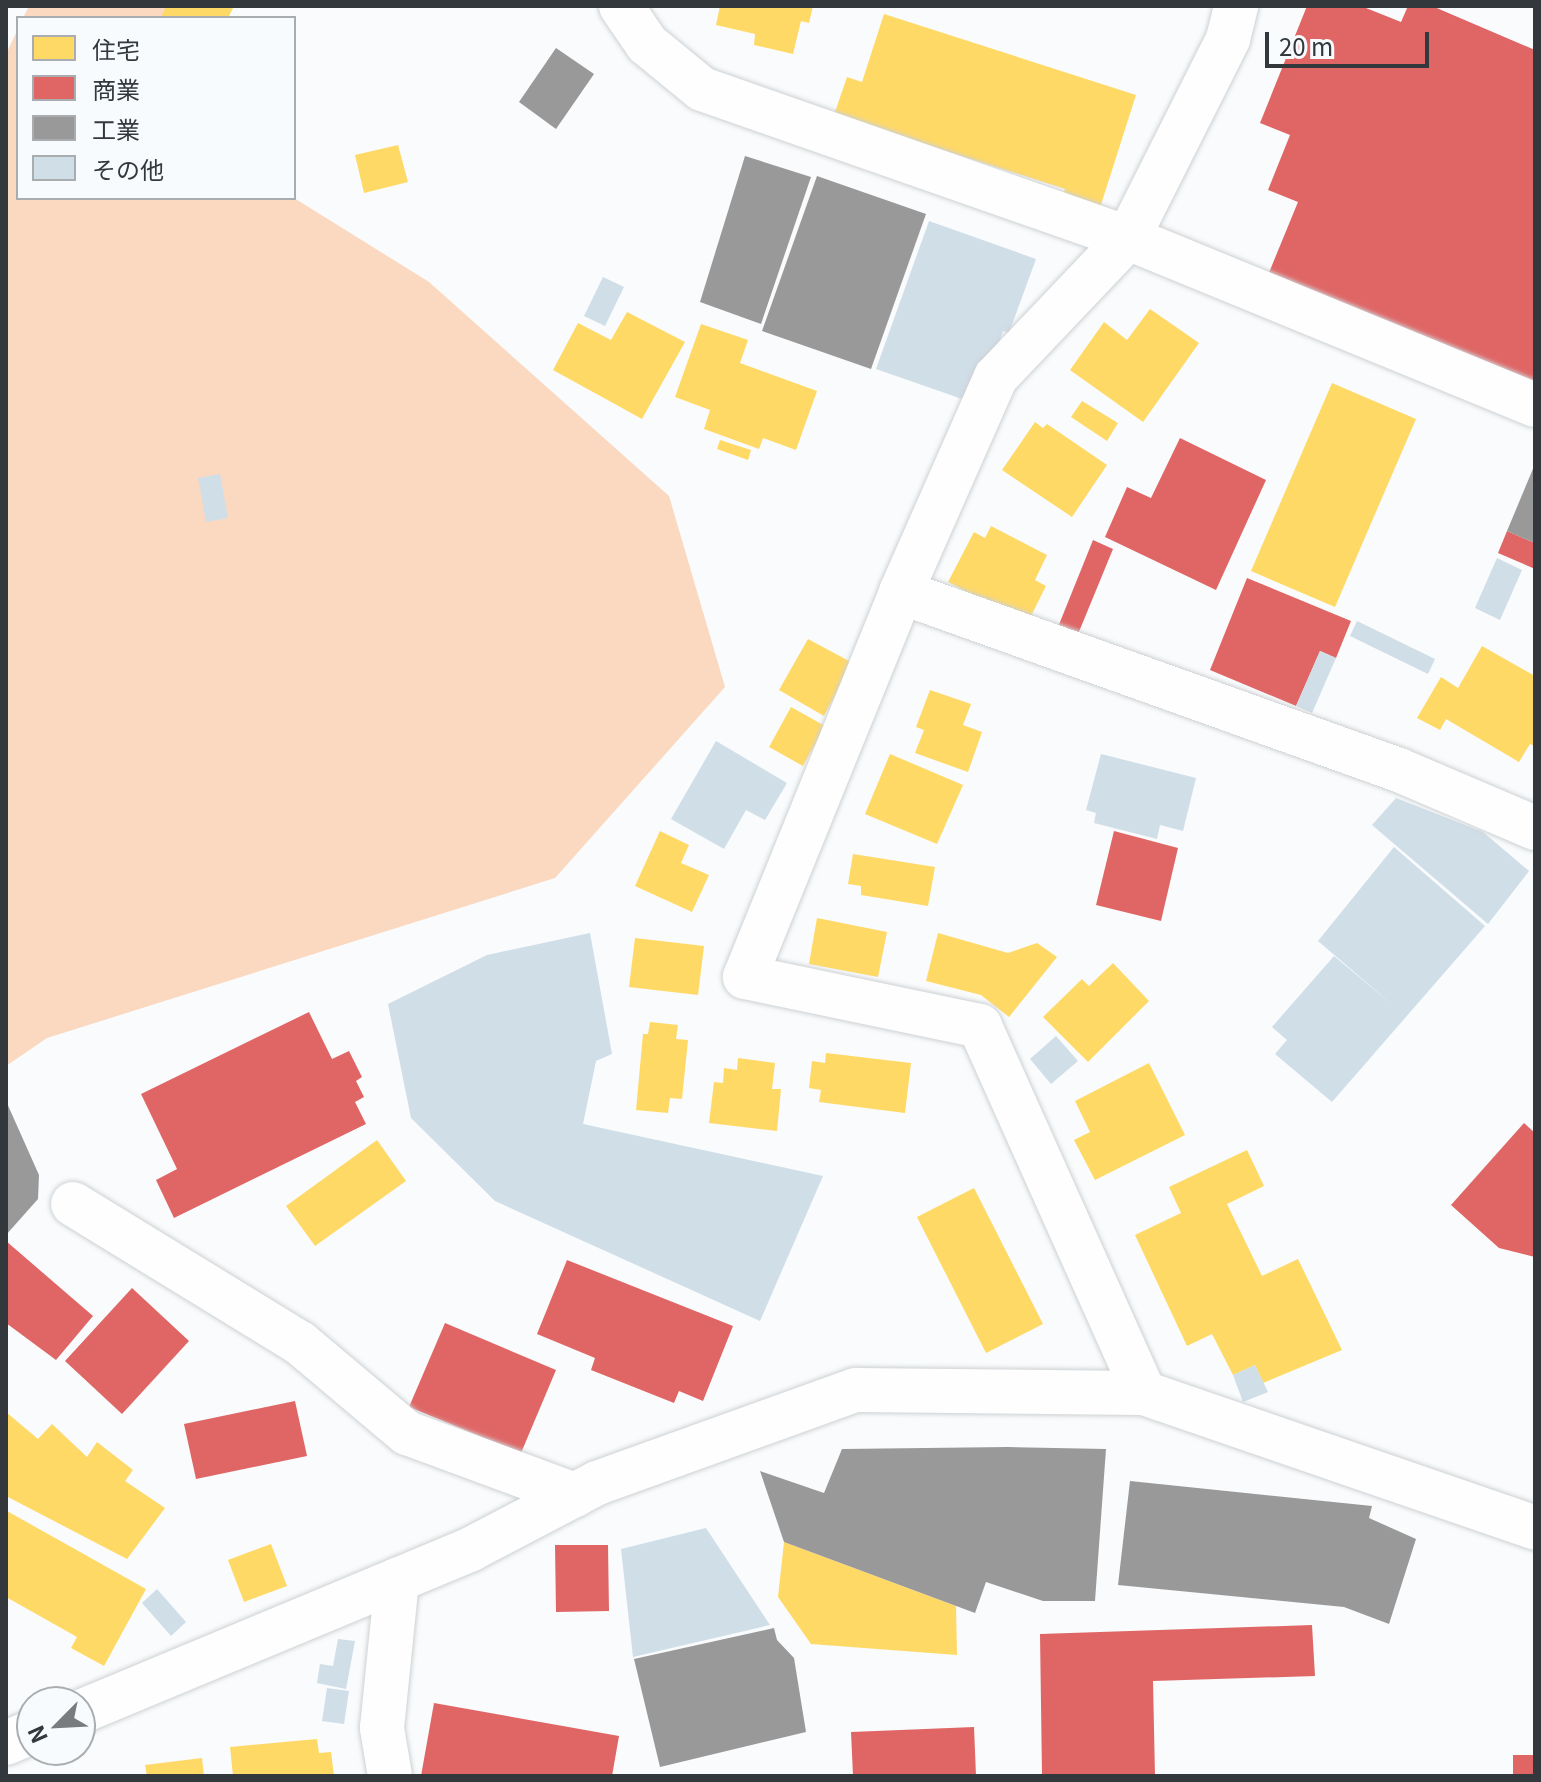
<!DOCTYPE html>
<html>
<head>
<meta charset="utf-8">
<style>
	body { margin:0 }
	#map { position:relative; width:1541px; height:1782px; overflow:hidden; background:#f9fbfc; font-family:Georgia,"Noto Sans JP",serif }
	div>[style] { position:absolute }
	.forest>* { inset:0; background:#fbd8c0 }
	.homes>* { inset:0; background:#ffd966 }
	.shops>* { inset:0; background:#e06666 }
	.industry>* { inset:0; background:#999 }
	.building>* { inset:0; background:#d0dee8 }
	.roads { filter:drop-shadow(0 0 2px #ced1d3) drop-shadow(0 0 2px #ced1d3) }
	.minor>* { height:44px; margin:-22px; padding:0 22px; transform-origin:22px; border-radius:22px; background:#fefeff }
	span { translate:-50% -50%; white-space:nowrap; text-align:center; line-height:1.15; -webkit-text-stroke:8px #f8fbfd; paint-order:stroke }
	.frame { position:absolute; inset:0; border:8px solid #33383c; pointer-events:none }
	.legend { position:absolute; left:16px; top:16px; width:280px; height:184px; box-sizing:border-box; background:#f8fbfd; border:2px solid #a9adb0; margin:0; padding:10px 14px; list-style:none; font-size:24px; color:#33383c }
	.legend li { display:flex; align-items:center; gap:16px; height:40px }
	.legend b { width:40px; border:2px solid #a9adb0 }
	.north { position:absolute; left:16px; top:1686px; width:80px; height:80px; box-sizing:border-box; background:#f8fbfd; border:2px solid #a9adb0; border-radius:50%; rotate:246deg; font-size:22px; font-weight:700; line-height:32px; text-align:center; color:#33383c }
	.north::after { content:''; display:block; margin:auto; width:28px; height:36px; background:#787c7f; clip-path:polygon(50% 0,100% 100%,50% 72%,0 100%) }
	.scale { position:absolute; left:1265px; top:32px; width:164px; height:36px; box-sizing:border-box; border:4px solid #33383c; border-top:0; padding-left:10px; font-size:24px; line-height:28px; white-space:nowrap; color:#33383c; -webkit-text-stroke:6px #f8fbfd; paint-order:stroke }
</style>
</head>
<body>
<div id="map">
	<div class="forest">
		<div style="clip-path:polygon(29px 6px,230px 6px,227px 18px,23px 18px)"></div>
		<div style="clip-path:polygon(18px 29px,18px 198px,294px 198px,429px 282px,669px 496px,725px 687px,555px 878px,47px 1038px,6px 1066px,6px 54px)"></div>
	</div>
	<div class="homes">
		<div style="clip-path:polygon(166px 6px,234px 6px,228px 18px,161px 18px)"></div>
		<div style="clip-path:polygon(720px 6px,813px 6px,809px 23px,801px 21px,793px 54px,754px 45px,755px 34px,716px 25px)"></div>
		<div style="clip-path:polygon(884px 14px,1136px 95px,1098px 214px,1061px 201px,1065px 189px,834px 115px,847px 77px,862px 82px)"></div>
		<div style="clip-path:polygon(398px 145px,408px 182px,364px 193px,355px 155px)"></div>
		<div style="clip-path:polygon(1150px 309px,1199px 343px,1143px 422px,1070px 370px,1104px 322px,1127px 340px)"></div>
		<div style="clip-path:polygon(627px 312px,685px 342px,642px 419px,553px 370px,578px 323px,611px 340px)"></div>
		<div style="clip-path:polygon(701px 324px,748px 340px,740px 363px,817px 391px,796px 450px,763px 438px,759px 449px,704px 429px,710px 410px,675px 397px)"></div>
		<div style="clip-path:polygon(1332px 383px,1416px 419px,1335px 607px,1251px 571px)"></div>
		<div style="clip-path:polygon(1082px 401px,1118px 423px,1107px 441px,1071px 417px)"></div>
		<div style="clip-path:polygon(1035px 422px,1043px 428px,1047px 424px,1107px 465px,1072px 517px,1002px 470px)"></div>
		<div style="clip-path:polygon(720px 440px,751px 450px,748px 460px,717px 449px)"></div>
		<div style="clip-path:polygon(991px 526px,1047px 555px,1035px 580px,1046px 586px,1031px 616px,1018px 618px,948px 582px,974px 532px,985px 538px)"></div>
		<div style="clip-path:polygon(808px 639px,862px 668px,839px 688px,824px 716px,779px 690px)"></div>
		<div style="clip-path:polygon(1482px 646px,1535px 676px,1535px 746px,1530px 744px,1519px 762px,1446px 719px,1440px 730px,1417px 718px,1441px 677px,1458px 688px)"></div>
		<div style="clip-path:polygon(930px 690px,971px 704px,963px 725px,982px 732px,968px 772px,915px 753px,924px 730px,916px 727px)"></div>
		<div style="clip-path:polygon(791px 707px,825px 726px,803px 766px,769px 747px)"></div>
		<div style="clip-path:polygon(890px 754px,963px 785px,937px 844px,865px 814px)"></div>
		<div style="clip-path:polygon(660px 831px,689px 845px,681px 863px,709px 875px,692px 912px,635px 886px)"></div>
		<div style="clip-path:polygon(853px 854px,935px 867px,928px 906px,861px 895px,861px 886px,848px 884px)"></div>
		<div style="clip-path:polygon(817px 918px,887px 932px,878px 977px,809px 964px)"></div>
		<div style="clip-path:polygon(938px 933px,1008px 953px,1037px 943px,1057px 957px,1009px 1017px,981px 995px,926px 981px)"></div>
		<div style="clip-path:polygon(635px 938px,704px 946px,698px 995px,629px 987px)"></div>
		<div style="clip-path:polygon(1113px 963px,1149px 1001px,1088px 1062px,1043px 1017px,1082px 979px,1089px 986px)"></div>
		<div style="clip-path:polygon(650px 1022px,678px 1025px,676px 1039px,688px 1040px,682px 1099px,670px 1098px,668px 1113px,636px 1110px,643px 1034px,648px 1034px)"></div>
		<div style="clip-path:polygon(826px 1053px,911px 1063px,905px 1113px,819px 1102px,821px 1090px,809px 1088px,812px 1061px,825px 1063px)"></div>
		<div style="clip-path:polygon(738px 1058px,775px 1063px,772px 1089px,781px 1089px,777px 1131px,709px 1123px,714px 1082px,723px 1083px,724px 1068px,737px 1070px)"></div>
		<div style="clip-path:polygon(1149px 1063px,1185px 1135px,1095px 1180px,1074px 1140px,1090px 1132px,1075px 1101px)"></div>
		<div style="clip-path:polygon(377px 1140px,406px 1181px,315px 1246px,286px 1206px)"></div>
		<div style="clip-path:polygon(1247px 1150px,1264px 1186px,1227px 1204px,1262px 1276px,1298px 1259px,1342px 1350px,1263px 1383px,1255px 1365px,1233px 1375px,1212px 1334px,1187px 1346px,1135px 1235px,1181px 1213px,1169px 1187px)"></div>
		<div style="clip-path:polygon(974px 1188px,1043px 1324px,986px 1353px,917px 1217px)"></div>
		<div style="clip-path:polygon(6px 1412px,38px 1439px,52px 1424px,87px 1457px,97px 1442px,133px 1470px,125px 1481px,165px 1508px,127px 1559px,6px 1496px)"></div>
		<div style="clip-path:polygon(7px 1511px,146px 1589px,104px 1666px,71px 1648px,77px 1637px,6px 1597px)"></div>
		<div style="clip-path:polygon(784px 1542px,956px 1606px,957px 1655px,811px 1644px,778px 1597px)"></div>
		<div style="clip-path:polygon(271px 1544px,287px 1586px,244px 1602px,228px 1560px)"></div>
		<div style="clip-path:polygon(317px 1739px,319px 1753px,331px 1752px,334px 1776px,233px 1776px,230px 1747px)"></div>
		<div style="clip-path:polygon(202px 1758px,204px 1776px,147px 1776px,145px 1765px)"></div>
	</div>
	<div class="shops">
		<div style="clip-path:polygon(1307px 6px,1361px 6px,1401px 22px,1408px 6px,1432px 6px,1535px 50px,1535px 383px,1268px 275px,1298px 202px,1268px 190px,1290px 135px,1260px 123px)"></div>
		<div style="clip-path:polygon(1180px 438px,1266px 480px,1216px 590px,1105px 537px,1127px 487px,1151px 498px)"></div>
		<div style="clip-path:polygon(1507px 531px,1535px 543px,1535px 569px,1498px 553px)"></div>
		<div style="clip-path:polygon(1093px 540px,1113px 549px,1076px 639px,1056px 632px)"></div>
		<div style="clip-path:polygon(1247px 578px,1351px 621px,1336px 658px,1320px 651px,1296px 706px,1210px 670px)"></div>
		<div style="clip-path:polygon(1114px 831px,1178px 848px,1161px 921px,1096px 905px)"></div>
		<div style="clip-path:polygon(309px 1012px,332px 1059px,349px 1051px,362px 1077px,356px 1081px,364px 1097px,355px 1102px,366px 1124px,174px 1218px,156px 1180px,177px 1169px,141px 1094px)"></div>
		<div style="clip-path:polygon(1524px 1123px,1535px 1133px,1535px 1257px,1499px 1248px,1451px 1205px)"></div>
		<div style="clip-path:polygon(6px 1241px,93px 1316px,56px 1360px,6px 1323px)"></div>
		<div style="clip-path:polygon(567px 1260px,733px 1326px,703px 1401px,679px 1391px,674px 1403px,591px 1370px,595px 1358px,537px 1334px)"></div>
		<div style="clip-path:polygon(132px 1288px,189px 1341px,122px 1414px,65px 1361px)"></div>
		<div style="clip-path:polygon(445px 1323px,556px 1370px,521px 1453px,409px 1407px)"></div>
		<div style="clip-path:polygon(295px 1401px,307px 1456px,196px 1479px,184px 1424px)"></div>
		<div style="clip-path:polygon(555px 1545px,608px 1545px,609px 1611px,556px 1612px)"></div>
		<div style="clip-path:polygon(1312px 1625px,1315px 1676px,1153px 1681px,1155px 1776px,1042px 1776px,1040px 1634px)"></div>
		<div style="clip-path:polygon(434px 1703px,619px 1736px,612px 1776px,421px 1776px)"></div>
		<div style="clip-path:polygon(974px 1727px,976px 1776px,853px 1776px,851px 1732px)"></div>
		<div style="clip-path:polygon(1513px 1755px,1535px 1755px,1535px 1776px,1513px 1776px)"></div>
	</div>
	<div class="industry">
		<div style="clip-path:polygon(556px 48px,594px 74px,556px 129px,519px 102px)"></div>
		<div style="clip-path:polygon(745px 156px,811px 177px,761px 324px,700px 302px)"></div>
		<div style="clip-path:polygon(817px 176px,926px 214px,871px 369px,762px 331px)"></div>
		<div style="clip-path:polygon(1535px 464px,1535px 543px,1507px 531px)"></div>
		<div style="clip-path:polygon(6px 1101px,39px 1175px,38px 1199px,6px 1235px)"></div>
		<div style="clip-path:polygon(1008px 1447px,1106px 1449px,1095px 1601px,1043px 1601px,986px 1582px,975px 1613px,784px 1542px,760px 1471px,824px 1493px,842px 1449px)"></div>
		<div style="clip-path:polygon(1130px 1481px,1372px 1506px,1369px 1518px,1416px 1539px,1389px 1624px,1344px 1607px,1118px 1585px)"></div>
		<div style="clip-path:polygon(774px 1628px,777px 1640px,794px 1658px,806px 1732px,660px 1767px,634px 1659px)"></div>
	</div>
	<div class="building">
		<div style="clip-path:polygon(929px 221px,1036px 259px,1009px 333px,1003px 331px,991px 367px,978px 362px,965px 400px,876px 369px)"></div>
		<div style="clip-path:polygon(603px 277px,624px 287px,605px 326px,584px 316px)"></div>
		<div style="clip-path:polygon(220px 474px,228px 518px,206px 522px,198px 478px)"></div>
		<div style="clip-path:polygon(1497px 558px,1522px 570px,1500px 620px,1475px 608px)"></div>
		<div style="clip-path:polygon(1357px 621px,1435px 659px,1428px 674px,1350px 636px)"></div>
		<div style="clip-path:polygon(1320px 651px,1336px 658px,1312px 713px,1296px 706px)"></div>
		<div style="clip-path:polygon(716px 741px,787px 783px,765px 820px,746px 810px,724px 849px,671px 819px)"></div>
		<div style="clip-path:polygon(1101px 754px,1196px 778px,1183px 831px,1160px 825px,1157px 839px,1094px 823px,1096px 813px,1086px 810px)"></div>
		<div style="clip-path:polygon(1396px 798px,1483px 832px,1529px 871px,1488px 924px,1372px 825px)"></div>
		<div style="clip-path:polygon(1394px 847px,1485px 926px,1332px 1102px,1275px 1054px,1287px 1040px,1272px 1027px,1334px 956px,1394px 1006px,1318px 941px)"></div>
		<div style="clip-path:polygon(590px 933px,612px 1054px,596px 1061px,583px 1124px,823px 1176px,760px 1321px,495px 1201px,411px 1118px,388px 1004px,487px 955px)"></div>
		<div style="clip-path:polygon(1056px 1036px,1078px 1061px,1051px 1084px,1030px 1059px)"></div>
		<div style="clip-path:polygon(1255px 1365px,1268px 1392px,1243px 1402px,1233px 1375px)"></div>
		<div style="clip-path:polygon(706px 1528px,770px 1625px,633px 1657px,621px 1549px)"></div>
		<div style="clip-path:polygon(157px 1589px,186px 1622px,171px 1636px,142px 1603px)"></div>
		<div style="clip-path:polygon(338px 1639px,355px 1641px,346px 1689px,317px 1683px,320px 1664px,333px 1666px)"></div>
		<div style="clip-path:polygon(327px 1688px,349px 1691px,344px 1724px,322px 1721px)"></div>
	</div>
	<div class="roads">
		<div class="minor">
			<div style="left:621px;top:6px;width:46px;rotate:55.6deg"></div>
			<div style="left:647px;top:44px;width:71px;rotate:39.3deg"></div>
			<div style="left:702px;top:89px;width:451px;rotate:19.3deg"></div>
			<div style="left:1128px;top:238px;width:440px;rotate:22.3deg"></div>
			<div style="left:901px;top:592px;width:529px;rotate:19.67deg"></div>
			<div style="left:1399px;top:770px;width:148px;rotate:23.1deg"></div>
			<div style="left:73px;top:1204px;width:266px;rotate:31.5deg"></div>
			<div style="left:300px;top:1343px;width:140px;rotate:40.1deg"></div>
			<div style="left:407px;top:1433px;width:179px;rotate:20.3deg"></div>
			<div style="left:1144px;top:1393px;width:402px;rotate:-114.1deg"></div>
			<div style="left:980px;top:1026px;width:240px;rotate:-168.2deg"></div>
			<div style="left:745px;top:977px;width:415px;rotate:-67.9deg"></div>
			<div style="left:901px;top:592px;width:235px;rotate:-66.2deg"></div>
			<div style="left:996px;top:377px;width:192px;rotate:-46.5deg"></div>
			<div style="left:1128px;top:238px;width:223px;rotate:-63.3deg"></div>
			<div style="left:1228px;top:39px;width:34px;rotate:-76deg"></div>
			<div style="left:80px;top:1712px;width:424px;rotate:-22.6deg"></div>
			<div style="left:471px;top:1549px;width:142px;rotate:-27.6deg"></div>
			<div style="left:597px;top:1483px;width:275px;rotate:-19.8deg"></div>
			<div style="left:856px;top:1390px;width:288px;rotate:0.6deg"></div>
			<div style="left:1144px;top:1393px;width:414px;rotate:19deg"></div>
			<div style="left:6px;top:1743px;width:28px;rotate:-23deg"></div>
			<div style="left:390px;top:1776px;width:49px;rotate:-99.5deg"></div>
			<div style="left:382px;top:1728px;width:149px;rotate:-84.2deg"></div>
		</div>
	</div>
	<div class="frame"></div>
	<ul class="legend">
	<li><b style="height:22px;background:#ffd966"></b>住宅</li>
	<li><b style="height:22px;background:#e06666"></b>商業</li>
	<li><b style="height:22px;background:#999"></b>工業</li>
	<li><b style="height:22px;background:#d0dee8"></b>その他</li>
	</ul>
	<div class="north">N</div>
	<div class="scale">20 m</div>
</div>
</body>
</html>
